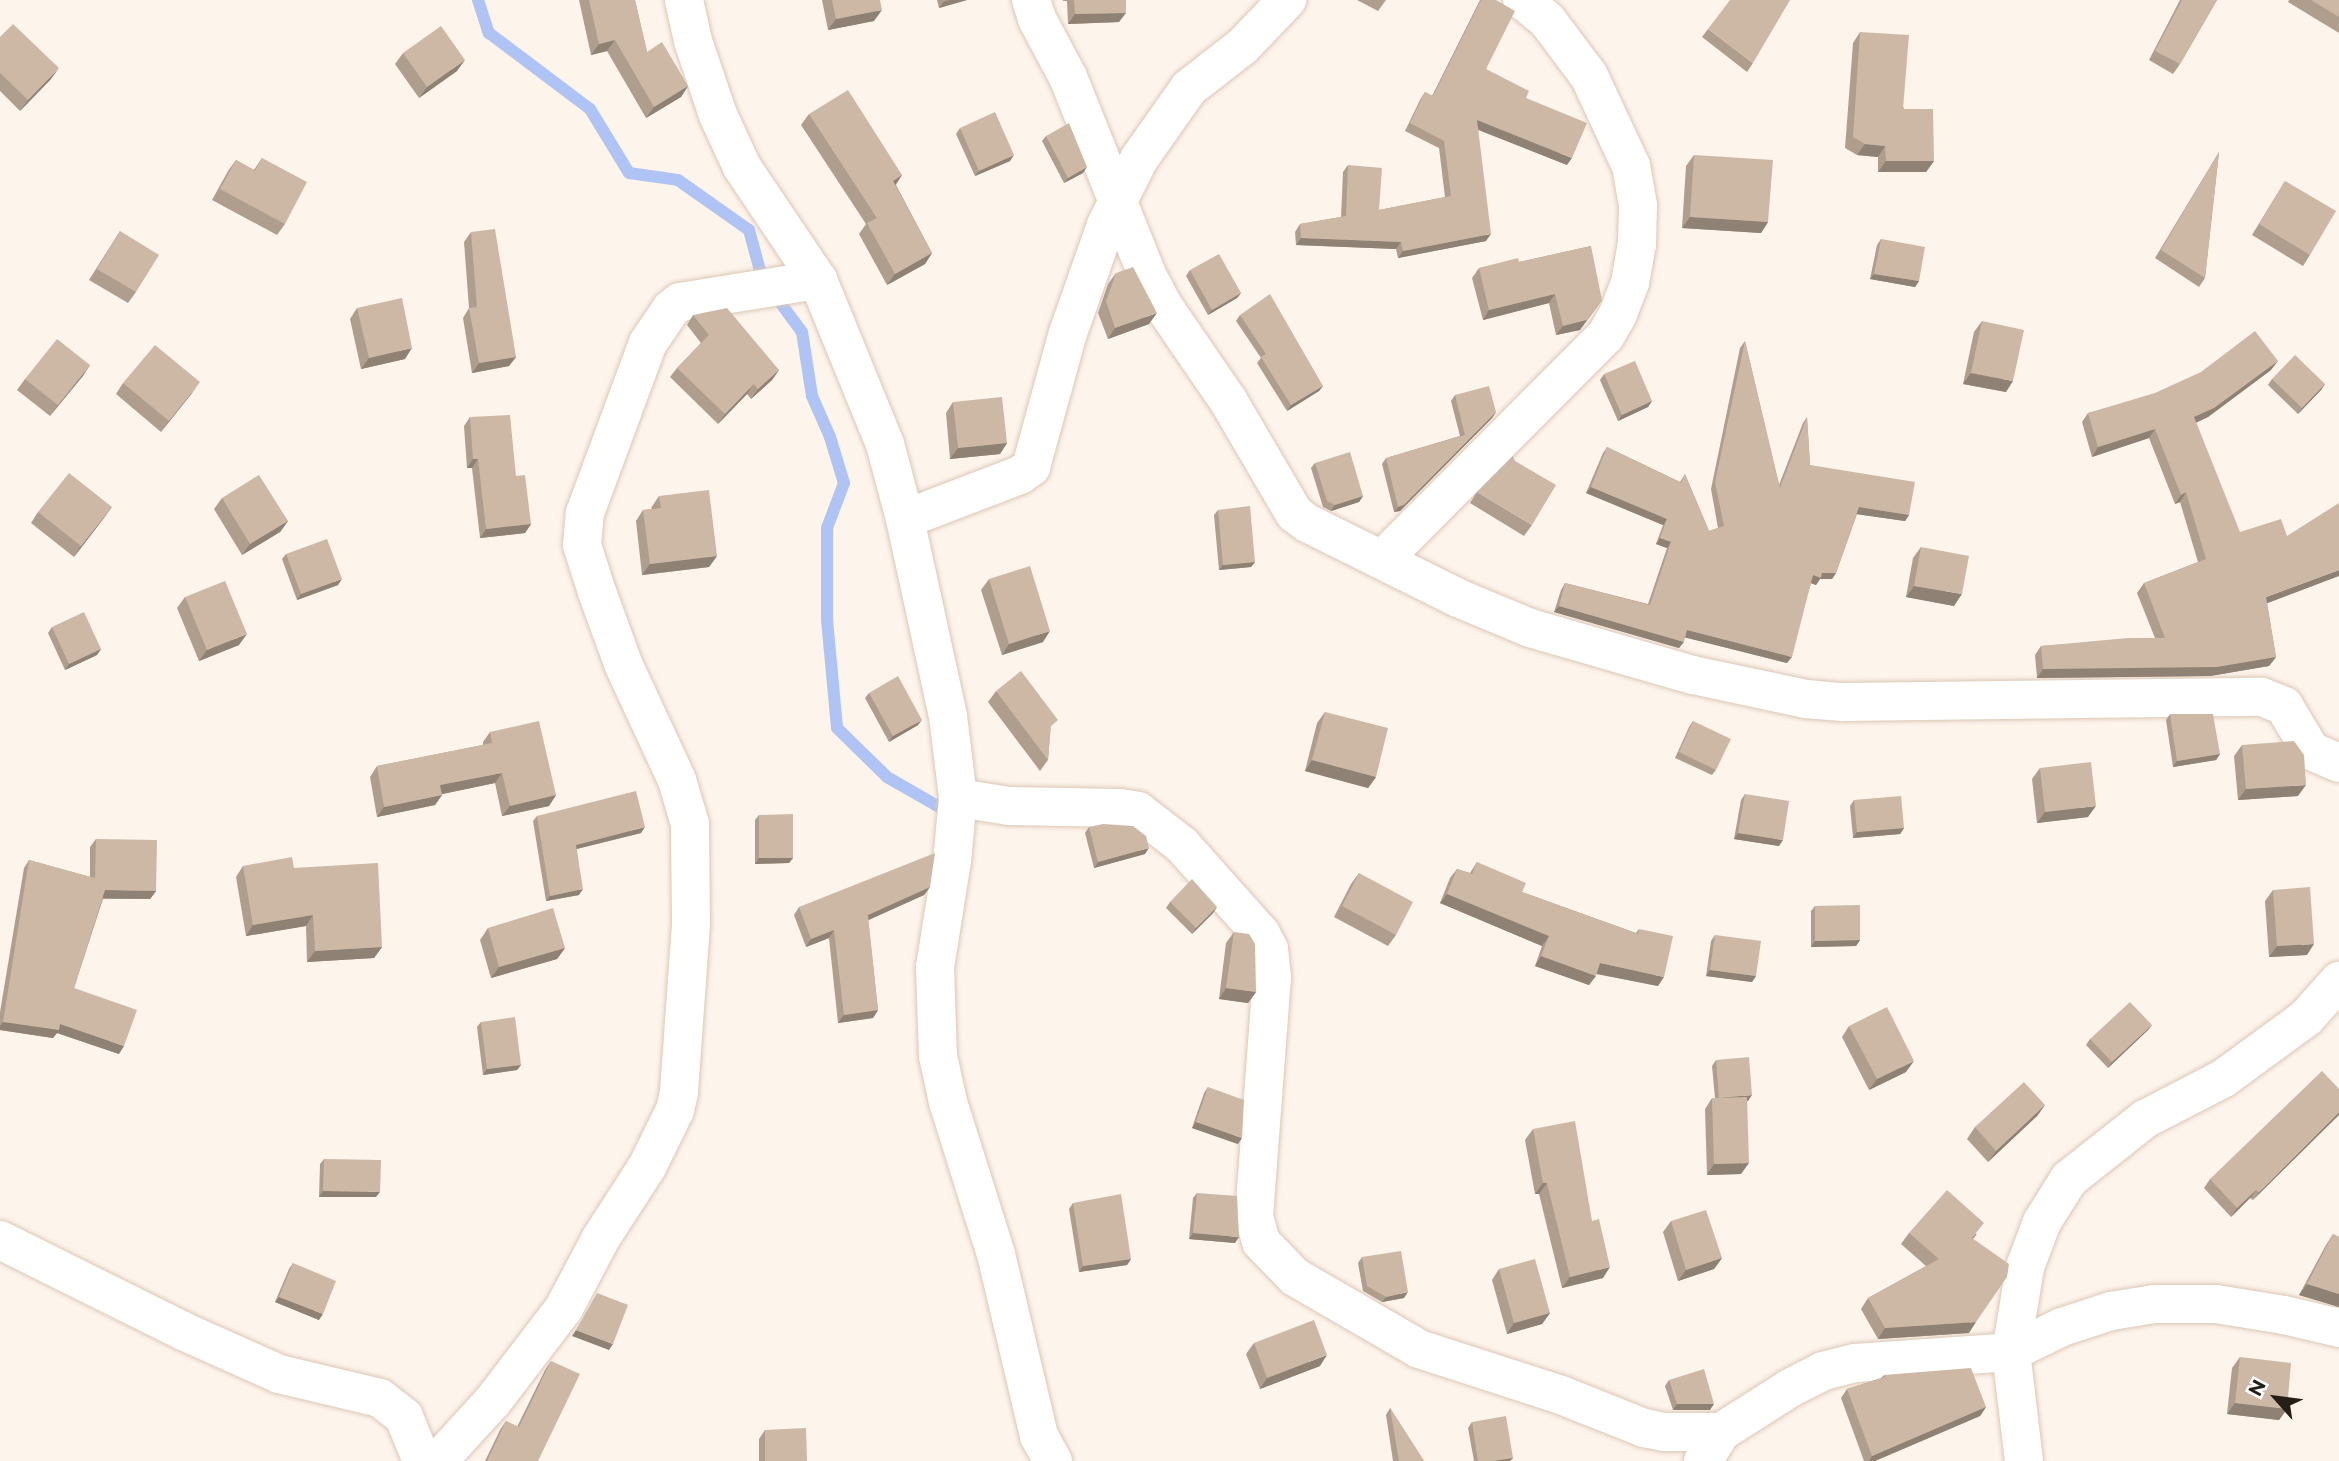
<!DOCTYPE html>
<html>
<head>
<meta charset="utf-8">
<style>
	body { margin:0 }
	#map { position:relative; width:2339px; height:1461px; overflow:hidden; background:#fdf4ec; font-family:Montserrat,sans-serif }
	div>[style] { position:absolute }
	.stream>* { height:12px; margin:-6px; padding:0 6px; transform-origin:6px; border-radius:6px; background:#afc3f4 }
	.roads { filter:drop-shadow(0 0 2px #dcc7b4) drop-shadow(0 0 2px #dcc7b4) }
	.minor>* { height:38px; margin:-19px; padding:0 19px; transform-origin:19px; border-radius:19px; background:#fff }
	.wall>* { inset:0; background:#af9e8e }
	.shaded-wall>* { inset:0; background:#8f8174 }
	.building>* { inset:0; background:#ccb8a5 }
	span { translate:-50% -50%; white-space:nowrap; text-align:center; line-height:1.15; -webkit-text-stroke:6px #fff; paint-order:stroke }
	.north { position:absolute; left:2241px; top:1363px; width:70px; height:70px; -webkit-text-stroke:5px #fff; paint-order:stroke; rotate:298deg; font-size:19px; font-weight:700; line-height:28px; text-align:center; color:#261f17 }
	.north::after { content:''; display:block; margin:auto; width:24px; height:32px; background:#261f17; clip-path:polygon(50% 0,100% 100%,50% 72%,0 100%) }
</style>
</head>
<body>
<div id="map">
	<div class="stream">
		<div style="left:478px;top:0;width:35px;rotate:72deg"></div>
		<div style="left:489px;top:33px;width:126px;rotate:37deg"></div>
		<div style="left:590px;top:109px;width:75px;rotate:58.6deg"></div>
		<div style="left:629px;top:173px;width:49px;rotate:8.1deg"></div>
		<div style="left:678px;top:180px;width:87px;rotate:35.2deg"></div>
		<div style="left:749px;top:230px;width:50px;rotate:74.8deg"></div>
		<div style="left:762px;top:278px;width:67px;rotate:53.5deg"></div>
		<div style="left:802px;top:332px;width:65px;rotate:81.1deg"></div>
		<div style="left:812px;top:396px;width:45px;rotate:66.3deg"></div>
		<div style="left:830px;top:437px;width:48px;rotate:73.1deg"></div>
		<div style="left:844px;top:483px;width:48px;rotate:110.7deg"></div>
		<div style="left:827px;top:528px;width:92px;rotate:90deg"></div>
		<div style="left:827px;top:620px;width:108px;rotate:84.7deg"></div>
		<div style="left:837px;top:728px;width:70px;rotate:44.4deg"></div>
		<div style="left:887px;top:777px;width:76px;rotate:29.9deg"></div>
	</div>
	<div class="roads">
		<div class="minor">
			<div style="left:684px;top:0;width:42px;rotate:77.6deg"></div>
			<div style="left:693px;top:41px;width:78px;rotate:71.3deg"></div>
			<div style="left:718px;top:115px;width:57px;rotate:65.2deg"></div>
			<div style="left:742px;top:167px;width:136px;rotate:56.1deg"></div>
			<div style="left:818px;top:280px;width:177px;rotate:67.8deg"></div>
			<div style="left:885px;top:444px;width:78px;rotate:75.1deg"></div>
			<div style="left:905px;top:519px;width:202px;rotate:77.7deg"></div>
			<div style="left:948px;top:716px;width:83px;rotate:83deg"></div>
			<div style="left:958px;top:798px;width:63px;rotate:95.4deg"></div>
			<div style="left:952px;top:861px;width:107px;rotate:99.1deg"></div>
			<div style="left:935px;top:967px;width:89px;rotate:88.1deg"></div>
			<div style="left:938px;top:1056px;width:47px;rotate:77.7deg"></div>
			<div style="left:948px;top:1102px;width:159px;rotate:72.5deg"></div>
			<div style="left:996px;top:1254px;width:187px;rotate:76.7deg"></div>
			<div style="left:1039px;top:1436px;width:29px;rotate:61deg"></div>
			<div style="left:1031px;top:0;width:20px;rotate:72deg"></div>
			<div style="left:1037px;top:19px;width:66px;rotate:61.9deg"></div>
			<div style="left:1068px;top:77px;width:215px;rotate:68.2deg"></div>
			<div style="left:1148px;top:277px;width:34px;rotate:62deg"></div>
			<div style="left:1164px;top:307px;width:115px;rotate:55.6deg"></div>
			<div style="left:1229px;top:402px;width:129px;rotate:59.6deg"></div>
			<div style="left:1294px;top:513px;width:16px;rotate:38deg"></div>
			<div style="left:1307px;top:523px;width:169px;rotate:26.4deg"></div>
			<div style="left:1458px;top:598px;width:78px;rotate:22.6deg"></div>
			<div style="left:1530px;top:628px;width:170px;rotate:16.1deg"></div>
			<div style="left:1693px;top:675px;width:116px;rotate:12deg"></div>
			<div style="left:1806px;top:699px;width:36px;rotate:5deg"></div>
			<div style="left:1842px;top:702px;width:420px;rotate:-0.7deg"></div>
			<div style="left:2262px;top:697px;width:24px;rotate:22deg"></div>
			<div style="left:2284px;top:706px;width:52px;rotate:59deg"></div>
			<div style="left:2311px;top:751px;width:30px;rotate:23deg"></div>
			<div style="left:905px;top:519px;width:123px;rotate:-20.9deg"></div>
			<div style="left:1020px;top:475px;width:14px;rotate:-36deg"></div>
			<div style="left:1031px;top:467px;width:139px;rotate:-74.6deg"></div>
			<div style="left:1068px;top:333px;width:114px;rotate:-70.6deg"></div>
			<div style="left:1106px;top:225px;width:74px;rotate:-63.4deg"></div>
			<div style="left:1139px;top:159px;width:87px;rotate:-54.8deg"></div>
			<div style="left:1189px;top:88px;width:68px;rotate:-37.9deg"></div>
			<div style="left:1243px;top:46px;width:64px;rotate:-46.3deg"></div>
			<div style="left:1382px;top:560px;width:317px;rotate:-45.1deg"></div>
			<div style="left:1606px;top:335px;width:24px;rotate:-60deg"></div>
			<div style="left:1618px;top:314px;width:33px;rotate:-69deg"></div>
			<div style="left:1630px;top:283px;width:39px;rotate:-80deg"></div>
			<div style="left:1637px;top:245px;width:40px;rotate:-88.6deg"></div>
			<div style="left:1638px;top:205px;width:40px;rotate:-100deg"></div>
			<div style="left:1631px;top:166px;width:99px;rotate:-115deg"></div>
			<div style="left:1589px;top:76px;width:70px;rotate:-126.9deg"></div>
			<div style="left:1547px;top:20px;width:32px;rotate:-141deg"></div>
			<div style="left:958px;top:798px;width:52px;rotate:8.9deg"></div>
			<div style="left:1009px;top:806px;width:111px;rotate:1deg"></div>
			<div style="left:1120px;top:808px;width:18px;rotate:9deg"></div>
			<div style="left:1138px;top:811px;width:56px;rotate:37.7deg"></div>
			<div style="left:1182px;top:845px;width:119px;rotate:48.4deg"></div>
			<div style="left:1261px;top:934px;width:17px;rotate:62deg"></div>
			<div style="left:1269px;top:949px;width:28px;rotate:84deg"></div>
			<div style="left:1272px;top:977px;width:241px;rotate:94.3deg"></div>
			<div style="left:1254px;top:1217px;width:26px;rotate:74deg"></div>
			<div style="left:1261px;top:1242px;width:49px;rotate:45.8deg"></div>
			<div style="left:1295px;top:1277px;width:143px;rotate:30.1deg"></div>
			<div style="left:1419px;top:1349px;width:149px;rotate:17.9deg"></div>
			<div style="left:1561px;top:1395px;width:89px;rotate:21.7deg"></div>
			<div style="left:1644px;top:1428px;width:20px;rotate:11deg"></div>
			<div style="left:1664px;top:1432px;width:57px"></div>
			<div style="left:0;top:1240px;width:204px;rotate:26.4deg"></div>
			<div style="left:183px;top:1331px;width:105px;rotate:24.1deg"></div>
			<div style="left:279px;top:1374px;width:104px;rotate:13.4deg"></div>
			<div style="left:380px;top:1398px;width:31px;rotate:38deg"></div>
			<div style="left:404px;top:1417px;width:48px;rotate:67.8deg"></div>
			<div style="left:438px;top:1461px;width:81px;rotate:-47.5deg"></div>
			<div style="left:493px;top:1401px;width:117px;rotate:-52.6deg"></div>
			<div style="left:564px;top:1308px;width:79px;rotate:-62.1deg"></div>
			<div style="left:601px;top:1238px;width:85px;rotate:-57.1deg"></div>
			<div style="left:647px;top:1167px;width:64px;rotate:-63.8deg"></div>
			<div style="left:675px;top:1110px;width:18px;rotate:-77deg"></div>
			<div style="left:679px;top:1092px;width:168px;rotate:-85.9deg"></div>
			<div style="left:691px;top:924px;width:100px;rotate:-90.6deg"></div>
			<div style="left:690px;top:824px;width:46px;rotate:-106.5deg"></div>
			<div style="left:677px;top:780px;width:126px;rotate:-114.9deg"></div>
			<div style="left:624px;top:666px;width:79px;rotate:-110deg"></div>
			<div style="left:597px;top:592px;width:49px;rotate:-107.7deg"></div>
			<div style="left:582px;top:545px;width:32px;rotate:-85deg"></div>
			<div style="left:585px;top:513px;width:181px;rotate:-69.7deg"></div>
			<div style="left:648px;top:343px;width:41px;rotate:-55.9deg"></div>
			<div style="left:671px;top:309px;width:11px;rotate:-38deg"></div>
			<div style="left:680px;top:302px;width:140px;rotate:-9.1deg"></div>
			<div style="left:1703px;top:1461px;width:34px;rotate:-58deg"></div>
			<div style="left:1721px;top:1432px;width:82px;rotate:-32.5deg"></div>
			<div style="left:1790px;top:1388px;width:37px;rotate:-27deg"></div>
			<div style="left:1823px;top:1371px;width:33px;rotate:-14deg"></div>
			<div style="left:1855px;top:1363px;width:156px;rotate:-4deg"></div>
			<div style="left:2011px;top:1352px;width:57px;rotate:-26.1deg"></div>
			<div style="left:2062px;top:1327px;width:52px;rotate:-18.1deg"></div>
			<div style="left:2111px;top:1311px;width:44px;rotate:-9.2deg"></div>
			<div style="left:2154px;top:1304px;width:62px"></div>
			<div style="left:2216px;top:1304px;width:69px;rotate:9.2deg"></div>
			<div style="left:2284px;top:1315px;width:57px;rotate:13.3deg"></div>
			<div style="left:2024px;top:1461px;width:110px;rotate:-96.8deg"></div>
			<div style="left:2011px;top:1352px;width:86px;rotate:-80.6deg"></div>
			<div style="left:2025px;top:1267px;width:48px;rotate:-69.3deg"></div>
			<div style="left:2042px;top:1222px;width:51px;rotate:-57.9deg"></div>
			<div style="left:2069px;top:1179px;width:97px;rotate:-38.3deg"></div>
			<div style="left:2145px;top:1119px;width:89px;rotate:-27.4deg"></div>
			<div style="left:2224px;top:1078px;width:102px;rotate:-36.2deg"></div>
			<div style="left:2306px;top:1018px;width:50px;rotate:-48.3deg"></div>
		</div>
	</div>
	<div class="wall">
		<div style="clip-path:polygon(579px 0,635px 0,647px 52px,688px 86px,681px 97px,646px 118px,607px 51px,591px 55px)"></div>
		<div style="clip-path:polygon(822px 0,880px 0,874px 21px,828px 30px)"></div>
		<div style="clip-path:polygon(937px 0,967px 0,939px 8px)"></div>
		<div style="clip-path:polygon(1063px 0,1126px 0,1119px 22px,1068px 24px,1067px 1px,1063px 1px)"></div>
		<div style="clip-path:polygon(1357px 0,1386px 0,1378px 11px)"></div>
		<div style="clip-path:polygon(1480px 0,1496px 0,1486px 69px,1526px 98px,1567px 165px,1478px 130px,1486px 241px,1398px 258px,1396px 249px,1296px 245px,1295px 232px,1300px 224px,1341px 217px,1343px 172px,1348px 165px,1379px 210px,1445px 197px,1439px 148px,1405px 131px,1420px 100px,1425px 92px,1432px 96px)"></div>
		<div style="clip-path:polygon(2180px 0,2217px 0,2180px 64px,2173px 74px,2149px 60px)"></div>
		<div style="clip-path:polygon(2289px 0,2339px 0,2339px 33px,2288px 2px)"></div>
		<div style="clip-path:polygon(1708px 29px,1753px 63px,1747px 72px,1702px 37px)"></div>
		<div style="clip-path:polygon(1860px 32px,1934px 161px,1926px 172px,1878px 172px,1878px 157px,1857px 155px,1845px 148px,1853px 43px)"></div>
		<div style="clip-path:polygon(0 37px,51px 79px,20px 111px,0 91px)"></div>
		<div style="clip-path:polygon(403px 53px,457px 71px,419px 98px,395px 64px)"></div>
		<div style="clip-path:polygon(809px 114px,902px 175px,896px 185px,932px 253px,925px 264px,887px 285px,859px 234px,866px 224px,801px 125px)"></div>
		<div style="clip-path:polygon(960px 128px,1010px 161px,975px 176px,956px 134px)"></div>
		<div style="clip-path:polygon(1046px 136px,1083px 173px,1064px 183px,1042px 141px)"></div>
		<div style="clip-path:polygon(2219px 152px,2205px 278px,2199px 287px,2155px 258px)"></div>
		<div style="clip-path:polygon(1694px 155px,1768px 222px,1761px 233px,1682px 228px,1686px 166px)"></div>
		<div style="clip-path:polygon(262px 158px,285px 224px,277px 235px,212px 200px,228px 171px,236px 160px,254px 170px)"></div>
		<div style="clip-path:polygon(2285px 181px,2310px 255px,2303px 266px,2252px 235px)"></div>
		<div style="clip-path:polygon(120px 231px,136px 292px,128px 303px,89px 280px)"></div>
		<div style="clip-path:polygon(471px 232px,516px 357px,509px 366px,472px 373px,463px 318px,469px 308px,464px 242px)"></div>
		<div style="clip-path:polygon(1881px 239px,1919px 281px,1915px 287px,1870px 279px,1877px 245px)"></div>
		<div style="clip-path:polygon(1591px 246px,1580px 330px,1556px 335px,1549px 303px,1483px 320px,1472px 278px,1479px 268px,1519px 262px)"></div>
		<div style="clip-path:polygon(1190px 270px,1241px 293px,1237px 298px,1208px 315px,1186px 276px)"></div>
		<div style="clip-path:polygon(1116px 273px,1149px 324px,1108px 339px,1098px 313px,1108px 284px)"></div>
		<div style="clip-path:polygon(357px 308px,405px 359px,361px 369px,350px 319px)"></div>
		<div style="clip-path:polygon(693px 315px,779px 370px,772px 380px,751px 399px,747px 394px,718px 424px,670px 377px,677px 368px,701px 343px,687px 325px)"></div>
		<div style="clip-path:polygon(1240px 315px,1323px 386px,1319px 391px,1287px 411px,1257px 363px,1261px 358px,1236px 321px)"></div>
		<div style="clip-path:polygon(1982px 321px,2006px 392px,1963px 384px,1974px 332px)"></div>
		<div style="clip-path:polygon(1745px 341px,1779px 485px,1803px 423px,1807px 417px,1810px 465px,1909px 515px,1905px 521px,1857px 514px,1836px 573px,1832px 579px,1820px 579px,1816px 585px,1811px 583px,1787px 663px,1685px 637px,1679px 648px,1554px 612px,1561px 590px,1565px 583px,1648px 604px,1667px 548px,1656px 544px,1663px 525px,1586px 493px,1603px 453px,1607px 447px,1680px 482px,1685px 474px,1709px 531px,1718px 528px,1711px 489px,1740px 348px)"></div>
		<div style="clip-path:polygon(90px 365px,50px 416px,17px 390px,25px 379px)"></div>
		<div style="clip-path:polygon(2271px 370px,2208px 417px,2196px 423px,2267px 603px,2276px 657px,2269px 666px,2210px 676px,2037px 678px,2035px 655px,2041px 646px,2155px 638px,2137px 593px,2144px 583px,2198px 562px,2180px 502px,2175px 504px,2149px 438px,2092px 457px,2082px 422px,2088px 413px)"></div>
		<div style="clip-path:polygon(1604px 374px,1652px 401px,1648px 407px,1618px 421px,1600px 380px)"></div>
		<div style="clip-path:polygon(2272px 379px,2325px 384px,2321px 390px,2298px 414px,2268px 385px)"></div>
		<div style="clip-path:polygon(123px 383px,192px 393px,161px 432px,116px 394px)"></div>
		<div style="clip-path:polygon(1455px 395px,1496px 412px,1492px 418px,1400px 511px,1394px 512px,1382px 464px,1386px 458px,1460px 436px,1451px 401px)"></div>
		<div style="clip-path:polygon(953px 402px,1007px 443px,1000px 454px,950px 459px,946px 413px)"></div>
		<div style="clip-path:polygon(470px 417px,531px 524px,525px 533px,480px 538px,472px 468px,467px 468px,464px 426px)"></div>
		<div style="clip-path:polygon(1315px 463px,1363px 496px,1359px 502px,1331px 511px,1323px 507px,1311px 468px)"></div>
		<div style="clip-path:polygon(1477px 492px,1532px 525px,1524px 536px,1470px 503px)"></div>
		<div style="clip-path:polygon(659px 496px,717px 556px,709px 567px,642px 575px,636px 521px,643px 510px,652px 509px,651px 508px)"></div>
		<div style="clip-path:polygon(222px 498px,288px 521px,280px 532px,242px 555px,214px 509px)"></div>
		<div style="clip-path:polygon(112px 507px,74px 557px,31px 523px,38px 512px)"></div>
		<div style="clip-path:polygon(1218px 510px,1255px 562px,1251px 567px,1219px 570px,1214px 515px)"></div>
		<div style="clip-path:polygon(1921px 547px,1954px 606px,1906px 597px,1913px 558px)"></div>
		<div style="clip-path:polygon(286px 554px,338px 585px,297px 600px,282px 559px)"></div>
		<div style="clip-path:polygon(989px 579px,1043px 642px,1002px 655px,981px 590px)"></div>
		<div style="clip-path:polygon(185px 597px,239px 645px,199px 661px,177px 608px)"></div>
		<div style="clip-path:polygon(52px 627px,101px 649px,97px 655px,65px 670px,48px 633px)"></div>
		<div style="clip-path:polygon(996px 691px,1050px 732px,1048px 760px,1040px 771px,988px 702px)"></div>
		<div style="clip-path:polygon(869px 693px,918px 725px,889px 742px,865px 698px)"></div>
		<div style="clip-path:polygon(1325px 712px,1376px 777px,1368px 788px,1305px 771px,1317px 723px)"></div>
		<div style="clip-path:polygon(2170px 714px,2220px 754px,2216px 760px,2173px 767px,2166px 720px)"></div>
		<div style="clip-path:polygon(1693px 721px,1716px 770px,1712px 775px,1675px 758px,1689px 727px)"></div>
		<div style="clip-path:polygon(490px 732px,556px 795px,549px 806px,502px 816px,495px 783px,442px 794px,442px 795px,435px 805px,377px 817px,370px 777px,377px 766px,483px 745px,483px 742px)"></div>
		<div style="clip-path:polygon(2242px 745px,2298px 796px,2238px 800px,2234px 756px)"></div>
		<div style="clip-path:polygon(2040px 768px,2088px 817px,2037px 823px,2032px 779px)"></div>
		<div style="clip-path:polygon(1745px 794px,1779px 846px,1734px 839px,1741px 800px)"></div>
		<div style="clip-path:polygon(1854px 800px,1904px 828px,1900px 834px,1853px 838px,1850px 806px)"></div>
		<div style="clip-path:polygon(759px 815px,793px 858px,789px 863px,755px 864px,755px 820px)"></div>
		<div style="clip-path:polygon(537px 816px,641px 833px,577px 849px,579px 895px,546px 901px,533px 821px)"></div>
		<div style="clip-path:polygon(1089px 827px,1145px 854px,1094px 868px,1085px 833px)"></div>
		<div style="clip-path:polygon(96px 839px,156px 891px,150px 899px,103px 899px,74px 988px,119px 1054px,57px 1033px,53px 1038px,0 1030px,0 1012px,24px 868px,29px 860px,90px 877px,90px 847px)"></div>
		<div style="clip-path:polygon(1477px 862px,1522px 892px,1636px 933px,1639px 929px,1658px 986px,1596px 974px,1589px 985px,1535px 966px,1542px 946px,1440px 903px,1450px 878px,1457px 869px,1470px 873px)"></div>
		<div style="clip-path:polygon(243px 866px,294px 868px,382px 947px,374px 958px,307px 962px,306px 926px,246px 936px,236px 877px)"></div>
		<div style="clip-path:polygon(1359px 873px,1396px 935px,1388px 946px,1334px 917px,1351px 884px)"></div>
		<div style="clip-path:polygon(930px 887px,924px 895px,868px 920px,878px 1010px,873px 1018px,838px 1023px,829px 938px,806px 947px,794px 915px,799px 907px)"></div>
		<div style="clip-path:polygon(2273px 890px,2307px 955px,2269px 957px,2265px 901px)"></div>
		<div style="clip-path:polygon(1170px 902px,1217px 907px,1213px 913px,1192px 934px,1166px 908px)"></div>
		<div style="clip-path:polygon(1815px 906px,1860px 940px,1856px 946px,1811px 947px,1811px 911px)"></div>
		<div style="clip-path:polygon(488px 928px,565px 948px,557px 959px,491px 978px,480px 940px)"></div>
		<div style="clip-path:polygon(1234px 932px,1256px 992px,1248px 1003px,1219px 999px,1226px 943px)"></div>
		<div style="clip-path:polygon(1715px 935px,1756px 976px,1752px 982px,1706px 976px,1711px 941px)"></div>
		<div style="clip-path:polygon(481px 1022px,521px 1065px,517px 1070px,483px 1075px,477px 1027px)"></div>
		<div style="clip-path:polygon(2152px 1025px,2148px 1030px,2108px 1068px,2086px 1045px,2090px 1039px)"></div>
		<div style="clip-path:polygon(1849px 1026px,1906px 1072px,1869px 1090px,1842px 1037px)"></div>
		<div style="clip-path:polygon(1716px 1060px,1748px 1101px,1747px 1101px,1741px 1174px,1707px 1175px,1705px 1109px,1712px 1098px,1715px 1098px,1712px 1066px)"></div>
		<div style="clip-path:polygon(1208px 1087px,1238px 1144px,1192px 1128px,1204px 1093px)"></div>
		<div style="clip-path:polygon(2339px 1089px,2253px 1200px,2250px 1198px,2231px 1217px,2204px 1188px,2210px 1179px)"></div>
		<div style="clip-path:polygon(2045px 1105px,2037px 1116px,1988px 1162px,1967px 1139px,1975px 1127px)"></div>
		<div style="clip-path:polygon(1533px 1129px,1603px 1278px,1562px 1288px,1539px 1194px,1535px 1194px,1525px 1140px)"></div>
		<div style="clip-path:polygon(324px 1159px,376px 1197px,319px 1197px,320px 1164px)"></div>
		<div style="clip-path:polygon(1197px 1193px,1235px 1243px,1189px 1239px,1193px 1198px)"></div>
		<div style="clip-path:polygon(1073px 1203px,1131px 1259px,1127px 1265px,1079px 1272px,1069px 1209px)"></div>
		<div style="clip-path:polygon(1671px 1221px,1722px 1258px,1714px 1269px,1678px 1281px,1663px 1232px)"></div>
		<div style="clip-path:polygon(1909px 1233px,1977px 1234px,1973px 1239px,1969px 1333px,1878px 1339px,1861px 1309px,1868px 1298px,1926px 1266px,1901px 1244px)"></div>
		<div style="clip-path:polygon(2333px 1234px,2339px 1237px,2339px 1307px,2299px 1295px,2326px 1245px)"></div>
		<div style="clip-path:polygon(1362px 1257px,1404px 1298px,1382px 1302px,1363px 1291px,1358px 1263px)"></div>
		<div style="clip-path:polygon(293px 1263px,319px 1320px,275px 1302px,289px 1269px)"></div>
		<div style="clip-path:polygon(1499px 1269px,1550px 1313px,1542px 1324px,1507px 1334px,1492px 1280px)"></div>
		<div style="clip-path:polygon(1254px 1343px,1320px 1366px,1260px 1389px,1246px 1354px)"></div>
		<div style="clip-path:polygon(2240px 1357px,2287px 1409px,2279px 1420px,2227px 1414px,2232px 1368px)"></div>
		<div style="clip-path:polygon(551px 1361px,538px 1461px,485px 1461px,500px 1430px,506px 1421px,517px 1427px,545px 1370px)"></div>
		<div style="clip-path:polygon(1884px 1375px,1986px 1407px,1980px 1416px,1875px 1461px,1864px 1461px,1841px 1398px,1847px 1389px,1881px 1378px)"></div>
		<div style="clip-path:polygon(1669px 1380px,1710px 1410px,1673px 1410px,1665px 1386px)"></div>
		<div style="clip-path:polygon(1390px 1408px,1424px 1461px,1393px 1461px,1386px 1415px)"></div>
		<div style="clip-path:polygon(1472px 1422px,1513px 1458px,1510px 1461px,1474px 1461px,1468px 1428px)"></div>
		<div style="clip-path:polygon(765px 1430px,807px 1461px,759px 1461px,759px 1439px)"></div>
	</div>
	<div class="shaded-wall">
		<div style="clip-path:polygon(950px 0,967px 0,939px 8px,943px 2px)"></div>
		<div style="clip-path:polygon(882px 10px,874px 21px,828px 30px,836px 19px)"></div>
		<div style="clip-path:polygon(1126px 13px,1119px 22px,1068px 24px,1075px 14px)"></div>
		<div style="clip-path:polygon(615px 40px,607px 51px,591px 55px,599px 44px)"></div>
		<div style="clip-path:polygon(465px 60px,457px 71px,419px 98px,427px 87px)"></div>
		<div style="clip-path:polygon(59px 68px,51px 79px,20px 111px,28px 100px)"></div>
		<div style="clip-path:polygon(688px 86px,681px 97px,646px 118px,654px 107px)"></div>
		<div style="clip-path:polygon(1477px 120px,1572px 158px,1567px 165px,1472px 127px)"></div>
		<div style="clip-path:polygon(1865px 144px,1885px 146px,1878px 157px,1857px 155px)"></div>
		<div style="clip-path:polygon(1014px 155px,1010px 161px,975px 176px,979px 171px)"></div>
		<div style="clip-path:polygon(1886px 161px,1934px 161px,1926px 172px,1878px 172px)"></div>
		<div style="clip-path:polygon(1087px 167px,1083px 173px,1064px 183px,1068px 178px)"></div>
		<div style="clip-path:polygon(902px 175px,894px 186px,893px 181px)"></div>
		<div style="clip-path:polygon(1690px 217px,1768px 222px,1761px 233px,1682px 228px)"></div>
		<div style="clip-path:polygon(1491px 234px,1486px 241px,1398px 258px,1403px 251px)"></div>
		<div style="clip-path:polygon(1301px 238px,1401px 242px,1396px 249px,1296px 245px)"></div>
		<div style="clip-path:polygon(932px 253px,925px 264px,887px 285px,895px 274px)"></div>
		<div style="clip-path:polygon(1874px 274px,1919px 281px,1915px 287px,1870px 279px)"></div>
		<div style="clip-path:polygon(1241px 293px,1237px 298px,1208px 315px,1212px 310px)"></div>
		<div style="clip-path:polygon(1555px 294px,1549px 303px,1483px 320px,1489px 310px)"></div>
		<div style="clip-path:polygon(1602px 300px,1580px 330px,1556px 335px,1563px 326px)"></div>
		<div style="clip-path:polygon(1157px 313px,1149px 324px,1108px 339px,1115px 328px)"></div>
		<div style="clip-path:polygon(412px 348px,405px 359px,361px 369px,369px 358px)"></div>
		<div style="clip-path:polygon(516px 357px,509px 366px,472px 373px,479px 363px)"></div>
		<div style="clip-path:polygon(2278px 361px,2271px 370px,2208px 417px,2188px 426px,2194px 417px)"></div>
		<div style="clip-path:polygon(90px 365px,83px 376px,50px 416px,58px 405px)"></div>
		<div style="clip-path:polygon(779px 370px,772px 380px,751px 399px,758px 389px)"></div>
		<div style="clip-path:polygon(1971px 373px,2013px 381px,2006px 392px,1963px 384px)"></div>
		<div style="clip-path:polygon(200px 382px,192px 393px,161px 432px,169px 421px)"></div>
		<div style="clip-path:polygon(754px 384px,747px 394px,718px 424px,725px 414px)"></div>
		<div style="clip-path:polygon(2325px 384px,2321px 390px,2298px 414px,2302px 408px)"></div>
		<div style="clip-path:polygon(1323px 386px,1319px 391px,1287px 411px,1291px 405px)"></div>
		<div style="clip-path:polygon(1652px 401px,1648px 407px,1618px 421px,1622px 415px)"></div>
		<div style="clip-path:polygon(1496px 412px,1492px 418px,1400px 511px,1394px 512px,1398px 507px)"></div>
		<div style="clip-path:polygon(2155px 429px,2149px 438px,2092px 457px,2098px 447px)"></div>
		<div style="clip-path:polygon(1007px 443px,1000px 454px,950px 459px,958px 448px)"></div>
		<div style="clip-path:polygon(473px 459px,478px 459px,472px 468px,467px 468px)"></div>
		<div style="clip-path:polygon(1591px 487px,1667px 519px,1663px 525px,1586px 493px)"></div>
		<div style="clip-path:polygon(2186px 492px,2180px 502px,2175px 504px,2181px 495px)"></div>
		<div style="clip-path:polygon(1363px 496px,1359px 502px,1331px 511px,1335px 505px)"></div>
		<div style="clip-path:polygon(112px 507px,104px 518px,74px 557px,81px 546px)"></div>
		<div style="clip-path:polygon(1859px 507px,1909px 515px,1905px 521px,1855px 514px)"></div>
		<div style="clip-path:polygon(288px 521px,280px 532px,242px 555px,250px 544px)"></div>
		<div style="clip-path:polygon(531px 524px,525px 533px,480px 538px,486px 529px)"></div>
		<div style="clip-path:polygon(1660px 538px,1671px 542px,1667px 548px,1656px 544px)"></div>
		<div style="clip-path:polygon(717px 556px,709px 567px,642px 575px,650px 564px)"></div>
		<div style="clip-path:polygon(1255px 562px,1251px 567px,1219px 570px,1223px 565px)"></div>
		<div style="clip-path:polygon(2339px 570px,2339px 576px,2260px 606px,2266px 597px)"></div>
		<div style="clip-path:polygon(1822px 573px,1836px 573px,1832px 579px,1820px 579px,1816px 585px,1808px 582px,1813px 575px)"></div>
		<div style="clip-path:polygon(342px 579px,338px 585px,297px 600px,301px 594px)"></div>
		<div style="clip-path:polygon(1914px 586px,1962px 594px,1954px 606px,1906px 597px)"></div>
		<div style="clip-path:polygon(1559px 606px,1684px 642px,1679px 648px,1554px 612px)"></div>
		<div style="clip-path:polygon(1687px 630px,1792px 657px,1787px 663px,1683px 637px)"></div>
		<div style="clip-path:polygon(1050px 631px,1043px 642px,1002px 655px,1009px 644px)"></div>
		<div style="clip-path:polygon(247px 634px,239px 645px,199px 661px,207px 650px)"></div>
		<div style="clip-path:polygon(101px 649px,97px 655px,65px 670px,69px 664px)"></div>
		<div style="clip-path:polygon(2276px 657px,2269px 666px,2210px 676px,2037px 678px,2043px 669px)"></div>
		<div style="clip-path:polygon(922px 720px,918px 725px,889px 742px,893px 736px)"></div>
		<div style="clip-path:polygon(2220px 754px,2216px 760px,2173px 767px,2177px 761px)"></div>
		<div style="clip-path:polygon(1312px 760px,1376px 777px,1368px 788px,1305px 771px)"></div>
		<div style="clip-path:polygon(502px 773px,495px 783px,433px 796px,440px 785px)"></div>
		<div style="clip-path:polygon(2306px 785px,2298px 796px,2238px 800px,2246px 789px)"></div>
		<div style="clip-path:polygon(442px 795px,435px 805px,377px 817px,384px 807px)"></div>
		<div style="clip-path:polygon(556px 795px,549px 806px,502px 816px,510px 806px)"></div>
		<div style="clip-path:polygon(2096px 806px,2088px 817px,2037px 823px,2045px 812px)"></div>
		<div style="clip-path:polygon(645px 827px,641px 833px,572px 850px,576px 845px)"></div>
		<div style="clip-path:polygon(1904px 828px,1900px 834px,1853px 838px,1857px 832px)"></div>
		<div style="clip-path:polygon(1738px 833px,1783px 840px,1779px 846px,1734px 839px)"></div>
		<div style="clip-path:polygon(1149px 848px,1145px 854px,1094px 868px,1098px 862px)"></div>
		<div style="clip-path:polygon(759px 858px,793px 858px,789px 863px,755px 864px)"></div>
		<div style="clip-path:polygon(930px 887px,924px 895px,862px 923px,868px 915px)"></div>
		<div style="clip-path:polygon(583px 889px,579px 895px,546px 901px,550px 896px)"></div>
		<div style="clip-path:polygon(105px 890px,156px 891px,150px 899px,100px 898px)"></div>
		<div style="clip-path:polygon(1447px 894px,1549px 936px,1542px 946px,1440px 903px)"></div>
		<div style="clip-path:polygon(1217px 907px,1213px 913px,1192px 934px,1196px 928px)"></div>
		<div style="clip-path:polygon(313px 915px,306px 926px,246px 936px,253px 925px)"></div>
		<div style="clip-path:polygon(834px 930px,829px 938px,806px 947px,811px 939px)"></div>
		<div style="clip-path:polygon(1860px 940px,1856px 946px,1811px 947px,1815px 941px)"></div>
		<div style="clip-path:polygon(2314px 944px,2307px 955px,2269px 957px,2277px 946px)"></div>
		<div style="clip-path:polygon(382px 947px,374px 958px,307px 962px,315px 951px)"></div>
		<div style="clip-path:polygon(565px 948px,557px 959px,491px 978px,499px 967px)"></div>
		<div style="clip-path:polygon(1541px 956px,1596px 976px,1589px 985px,1535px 966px)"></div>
		<div style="clip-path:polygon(1600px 963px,1664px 977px,1658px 986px,1593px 973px)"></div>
		<div style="clip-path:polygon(1710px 970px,1756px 976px,1752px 982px,1706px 976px)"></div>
		<div style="clip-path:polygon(1226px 988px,1256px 992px,1248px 1003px,1219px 999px)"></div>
		<div style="clip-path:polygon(878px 1010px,873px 1018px,838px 1023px,844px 1015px)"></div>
		<div style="clip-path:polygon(3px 1022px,60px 1024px,124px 1046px,119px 1054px,57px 1033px,53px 1038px,0 1030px,0 1026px)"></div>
		<div style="clip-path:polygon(2152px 1025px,2148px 1030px,2108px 1068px,2112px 1062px)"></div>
		<div style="clip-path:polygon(1914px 1061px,1906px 1072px,1869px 1090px,1877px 1079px)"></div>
		<div style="clip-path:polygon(521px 1065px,517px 1070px,483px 1075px,487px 1069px)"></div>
		<div style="clip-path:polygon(1752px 1095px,1748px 1101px,1715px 1103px,1719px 1098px)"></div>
		<div style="clip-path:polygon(2045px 1105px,2037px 1116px,1988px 1162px,1996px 1151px)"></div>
		<div style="clip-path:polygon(2339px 1112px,2339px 1115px,2253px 1200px,2259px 1192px)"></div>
		<div style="clip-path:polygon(1196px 1122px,1242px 1138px,1238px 1144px,1192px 1128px)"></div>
		<div style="clip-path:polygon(1749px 1163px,1741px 1174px,1707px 1175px,1714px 1164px)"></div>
		<div style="clip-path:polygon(1543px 1183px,1547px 1183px,1539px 1194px,1535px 1194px)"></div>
		<div style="clip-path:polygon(2256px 1190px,2250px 1198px,2231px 1217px,2237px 1208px)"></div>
		<div style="clip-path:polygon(323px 1191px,380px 1192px,376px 1197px,319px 1197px)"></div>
		<div style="clip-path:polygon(1193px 1233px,1239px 1237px,1235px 1243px,1189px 1239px)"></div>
		<div style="clip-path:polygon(1722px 1258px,1714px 1269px,1678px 1281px,1686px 1270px)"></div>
		<div style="clip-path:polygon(1131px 1259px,1127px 1265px,1079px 1272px,1083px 1266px)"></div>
		<div style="clip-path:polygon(1610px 1267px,1603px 1278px,1562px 1288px,1570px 1277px)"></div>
		<div style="clip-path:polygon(2307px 1284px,2339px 1294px,2339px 1307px,2299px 1295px)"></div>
		<div style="clip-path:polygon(1408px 1292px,1404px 1298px,1382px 1302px,1386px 1297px)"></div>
		<div style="clip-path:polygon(279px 1297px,323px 1314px,319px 1320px,275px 1302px)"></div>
		<div style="clip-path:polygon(1550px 1313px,1542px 1324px,1507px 1334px,1514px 1323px)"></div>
		<div style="clip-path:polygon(1976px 1322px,1969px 1333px,1878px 1339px,1885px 1328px)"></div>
		<div style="clip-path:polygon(576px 1330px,613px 1344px,609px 1350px,572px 1336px)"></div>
		<div style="clip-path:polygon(1327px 1355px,1320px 1366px,1260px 1389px,1267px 1378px)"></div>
		<div style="clip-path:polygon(2235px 1403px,2287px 1409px,2279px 1420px,2227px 1414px)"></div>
		<div style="clip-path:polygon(1677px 1404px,1714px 1404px,1710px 1410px,1673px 1410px)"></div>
		<div style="clip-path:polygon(1986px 1407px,1980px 1416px,1875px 1461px,1869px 1461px,1872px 1456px)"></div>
		<div style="clip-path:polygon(1513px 1458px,1510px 1461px,1493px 1461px)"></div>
	</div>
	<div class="building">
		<div style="clip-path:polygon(589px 0,635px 0,647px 52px,662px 42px,688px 86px,654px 107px,615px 40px,599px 44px)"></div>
		<div style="clip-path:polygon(832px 0,880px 0,882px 10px,836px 19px)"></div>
		<div style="clip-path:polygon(1074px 0,1126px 0,1126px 13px,1075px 14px)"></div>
		<div style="clip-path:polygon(1481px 0,1496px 0,1515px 11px,1486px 69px,1529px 91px,1526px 98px,1587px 123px,1572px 158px,1477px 120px,1491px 234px,1403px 251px,1401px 242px,1301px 238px,1300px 224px,1346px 216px,1348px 165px,1382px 168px,1379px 210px,1451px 196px,1444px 141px,1410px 123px,1425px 92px,1433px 96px)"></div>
		<div style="clip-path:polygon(1730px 0,1790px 0,1753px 63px,1708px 29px)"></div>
		<div style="clip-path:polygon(2182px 0,2217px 0,2180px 64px,2155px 51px)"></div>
		<div style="clip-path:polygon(2311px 0,2339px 0,2339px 17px)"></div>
		<div style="clip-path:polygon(13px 24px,59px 68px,28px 100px,0 73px,0 37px)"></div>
		<div style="clip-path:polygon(441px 26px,465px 60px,427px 87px,403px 53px)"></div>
		<div style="clip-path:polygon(1860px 32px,1909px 35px,1903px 109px,1933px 109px,1934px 161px,1886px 161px,1885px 146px,1865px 144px,1853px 137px)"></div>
		<div style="clip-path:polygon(848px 90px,902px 175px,893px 181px,932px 253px,895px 274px,867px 223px,877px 218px,809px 114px)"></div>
		<div style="clip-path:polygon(995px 112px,1014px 155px,979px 171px,960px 128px)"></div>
		<div style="clip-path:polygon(1069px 123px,1087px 167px,1068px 178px,1046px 136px)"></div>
		<div style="clip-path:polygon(2219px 152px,2205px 278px,2161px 250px)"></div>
		<div style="clip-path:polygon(1694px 155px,1773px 160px,1768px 222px,1690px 217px)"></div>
		<div style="clip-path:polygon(262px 158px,307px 182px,285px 224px,220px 189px,236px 160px,255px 171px)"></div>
		<div style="clip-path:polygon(2285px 181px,2336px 211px,2310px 255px,2259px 224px)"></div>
		<div style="clip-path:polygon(495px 229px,516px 357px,479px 363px,469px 308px,477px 307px,471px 232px)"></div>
		<div style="clip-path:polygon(120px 231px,159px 255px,136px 292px,97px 269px)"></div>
		<div style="clip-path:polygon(1881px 239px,1925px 247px,1919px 281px,1874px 274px)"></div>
		<div style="clip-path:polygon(1591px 246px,1602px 300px,1587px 320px,1563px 326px,1555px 294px,1489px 310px,1479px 268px,1518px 258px,1519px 262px)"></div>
		<div style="clip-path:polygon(1219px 254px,1241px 293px,1212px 310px,1190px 270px)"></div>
		<div style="clip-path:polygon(1133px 267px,1157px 313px,1115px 328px,1106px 301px,1116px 273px)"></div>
		<div style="clip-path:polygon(1270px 294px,1323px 386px,1291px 405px,1261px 357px,1266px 354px,1240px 315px)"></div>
		<div style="clip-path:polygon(402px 298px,412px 348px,369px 358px,357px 308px)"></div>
		<div style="clip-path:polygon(727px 308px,779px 370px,758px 389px,754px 384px,725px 414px,677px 368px,709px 335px,693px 315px)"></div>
		<div style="clip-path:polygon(1982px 321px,2024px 330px,2013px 381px,1971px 373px)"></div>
		<div style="clip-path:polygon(2255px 331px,2278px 361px,2214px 408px,2194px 417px,2240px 532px,2281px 519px,2287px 536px,2339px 503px,2339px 570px,2266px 597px,2276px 657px,2217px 667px,2043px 669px,2041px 646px,2128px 638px,2165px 638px,2144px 583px,2206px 559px,2186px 492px,2181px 495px,2155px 429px,2098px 447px,2088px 413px,2155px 393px,2201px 372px)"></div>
		<div style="clip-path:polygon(57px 339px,90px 365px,58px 405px,25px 379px)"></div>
		<div style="clip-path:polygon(1745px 341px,1780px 488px,1807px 417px,1810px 465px,1915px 482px,1909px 515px,1859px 507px,1836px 573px,1822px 573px,1821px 578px,1813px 575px,1792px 657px,1687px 630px,1684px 642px,1559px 606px,1565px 583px,1650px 605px,1671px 542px,1660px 538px,1667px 519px,1591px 487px,1607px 447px,1681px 483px,1685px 474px,1709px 531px,1724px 526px,1715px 482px)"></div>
		<div style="clip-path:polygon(155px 345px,200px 382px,169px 421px,123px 383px)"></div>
		<div style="clip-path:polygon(2295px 355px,2325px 384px,2302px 408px,2272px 379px)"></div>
		<div style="clip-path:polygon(1635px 361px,1652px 401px,1622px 415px,1604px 374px)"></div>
		<div style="clip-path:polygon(1489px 386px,1496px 412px,1404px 505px,1398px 507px,1386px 458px,1465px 435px,1455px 395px)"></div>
		<div style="clip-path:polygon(1002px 397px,1007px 443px,958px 448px,953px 402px)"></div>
		<div style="clip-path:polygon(510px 415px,516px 476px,525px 475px,531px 524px,486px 529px,478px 459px,473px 459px,470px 417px)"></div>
		<div style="clip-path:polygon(1350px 452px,1363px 496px,1335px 505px,1327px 501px,1315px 463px)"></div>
		<div style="clip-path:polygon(1513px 456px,1515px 461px,1556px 485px,1532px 525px,1477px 492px)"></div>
		<div style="clip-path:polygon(69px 473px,112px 507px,81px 546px,38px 512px)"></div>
		<div style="clip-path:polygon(259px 475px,288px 521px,250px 544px,222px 498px)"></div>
		<div style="clip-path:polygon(709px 490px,717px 556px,650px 564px,643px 510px,661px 508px,659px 496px)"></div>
		<div style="clip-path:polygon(1250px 506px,1255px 562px,1223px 565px,1218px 510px)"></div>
		<div style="clip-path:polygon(327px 539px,342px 579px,301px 594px,286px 554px)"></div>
		<div style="clip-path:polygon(1921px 547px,1969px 556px,1962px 594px,1914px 586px)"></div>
		<div style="clip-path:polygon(1030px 566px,1050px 631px,1009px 644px,989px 579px)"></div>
		<div style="clip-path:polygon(225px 581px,247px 634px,207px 650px,185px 597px)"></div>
		<div style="clip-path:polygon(84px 612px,101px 649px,69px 664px,52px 627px)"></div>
		<div style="clip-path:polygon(1021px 671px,1058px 720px,1051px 726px,1048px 760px,996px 691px)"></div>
		<div style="clip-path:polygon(898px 676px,922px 720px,893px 736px,869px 693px)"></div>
		<div style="clip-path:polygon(1325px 712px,1388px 728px,1376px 777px,1312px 760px)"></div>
		<div style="clip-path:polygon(2170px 714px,2213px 714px,2220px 754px,2177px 761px)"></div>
		<div style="clip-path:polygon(539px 721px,556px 795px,510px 806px,502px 773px,440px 785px,442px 795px,384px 807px,377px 766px,492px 743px,490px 732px)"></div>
		<div style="clip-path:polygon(1693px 721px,1731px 739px,1716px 770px,1679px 752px)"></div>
		<div style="clip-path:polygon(2294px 741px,2304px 755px,2306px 785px,2246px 789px,2242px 745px)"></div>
		<div style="clip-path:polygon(2091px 762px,2096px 806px,2045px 812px,2040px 768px)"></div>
		<div style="clip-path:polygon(636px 791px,645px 827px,576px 845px,583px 889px,550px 896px,537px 816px)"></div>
		<div style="clip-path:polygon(1745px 794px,1789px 801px,1783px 840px,1738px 833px)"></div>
		<div style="clip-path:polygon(1901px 796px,1904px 828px,1857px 832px,1854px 800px)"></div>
		<div style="clip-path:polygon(793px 814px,793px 858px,759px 858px,759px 815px)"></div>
		<div style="clip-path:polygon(1103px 824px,1133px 826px,1146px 836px,1149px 848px,1098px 862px,1089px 827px)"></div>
		<div style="clip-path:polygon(96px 839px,157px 840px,156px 891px,105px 890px,74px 988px,137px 1010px,124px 1046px,60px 1024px,59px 1030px,3px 1022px,29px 860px,95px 878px)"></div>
		<div style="clip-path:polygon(935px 853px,930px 887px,868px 915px,878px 1010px,844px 1015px,834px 930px,811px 939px,799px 907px)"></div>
		<div style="clip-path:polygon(292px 857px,294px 868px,378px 863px,382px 947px,315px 951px,313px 915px,253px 925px,243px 866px)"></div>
		<div style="clip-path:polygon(1477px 862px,1526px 883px,1522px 892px,1638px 934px,1639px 929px,1673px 936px,1664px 977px,1600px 963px,1596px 976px,1541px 956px,1549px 936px,1447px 894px,1457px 869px,1472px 874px)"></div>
		<div style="clip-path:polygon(1359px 873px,1413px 902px,1396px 935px,1342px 906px)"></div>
		<div style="clip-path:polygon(1192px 879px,1217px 907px,1196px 928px,1170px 902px)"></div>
		<div style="clip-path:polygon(2310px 887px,2314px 944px,2277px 946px,2273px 890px)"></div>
		<div style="clip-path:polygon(1860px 905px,1860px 940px,1815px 941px,1815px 906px)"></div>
		<div style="clip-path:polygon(553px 908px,565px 948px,499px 967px,488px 928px)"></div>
		<div style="clip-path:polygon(1234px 932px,1249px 934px,1255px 944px,1256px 992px,1226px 988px)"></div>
		<div style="clip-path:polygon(1715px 935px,1761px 941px,1756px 976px,1710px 970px)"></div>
		<div style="clip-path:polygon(2130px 1002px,2152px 1025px,2112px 1062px,2090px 1039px)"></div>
		<div style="clip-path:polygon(1887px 1007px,1914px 1061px,1877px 1079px,1849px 1026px)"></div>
		<div style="clip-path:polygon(515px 1017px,521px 1065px,487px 1069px,481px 1022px)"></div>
		<div style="clip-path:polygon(1749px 1057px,1752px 1095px,1719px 1098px,1716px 1060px)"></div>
		<div style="clip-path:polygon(2322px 1071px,2339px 1089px,2339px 1112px,2259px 1192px,2256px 1190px,2237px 1208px,2210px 1179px)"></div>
		<div style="clip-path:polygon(2024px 1082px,2045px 1105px,1996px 1151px,1975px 1127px)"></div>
		<div style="clip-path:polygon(1208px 1087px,1244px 1100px,1242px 1138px,1196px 1122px)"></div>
		<div style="clip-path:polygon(1747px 1097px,1749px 1163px,1714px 1164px,1712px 1098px)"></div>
		<div style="clip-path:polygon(1575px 1121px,1592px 1221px,1599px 1219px,1610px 1267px,1570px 1277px,1547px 1183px,1543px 1183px,1533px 1129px)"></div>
		<div style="clip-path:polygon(324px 1159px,381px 1160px,380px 1192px,323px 1191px)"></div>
		<div style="clip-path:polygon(1947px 1190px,1984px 1223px,1972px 1238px,2009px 1264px,2007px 1277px,1976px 1322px,1885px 1328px,1868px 1298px,1939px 1259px,1909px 1233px)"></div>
		<div style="clip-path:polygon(1197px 1193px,1237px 1196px,1239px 1237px,1193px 1233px)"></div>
		<div style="clip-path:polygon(1121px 1194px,1131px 1259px,1083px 1266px,1073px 1203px)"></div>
		<div style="clip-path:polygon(1706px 1210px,1722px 1258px,1686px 1270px,1671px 1221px)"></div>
		<div style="clip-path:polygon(2333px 1234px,2339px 1237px,2339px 1294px,2307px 1284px)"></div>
		<div style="clip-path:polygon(1401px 1251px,1408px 1292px,1386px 1297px,1367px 1286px,1362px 1257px)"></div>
		<div style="clip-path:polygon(1535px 1259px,1550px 1313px,1514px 1323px,1499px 1269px)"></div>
		<div style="clip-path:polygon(293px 1263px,336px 1281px,323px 1314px,279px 1297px)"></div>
		<div style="clip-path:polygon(597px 1293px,628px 1305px,613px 1344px,576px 1330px)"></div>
		<div style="clip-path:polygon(1314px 1320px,1327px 1355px,1267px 1378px,1254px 1343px)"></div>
		<div style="clip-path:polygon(2240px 1357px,2291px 1363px,2287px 1409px,2235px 1403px)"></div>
		<div style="clip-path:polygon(551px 1361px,580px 1374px,538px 1461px,487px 1461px,506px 1421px,519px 1427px)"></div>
		<div style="clip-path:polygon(1971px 1368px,1986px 1407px,1872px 1456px,1847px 1389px,1885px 1377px,1884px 1375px)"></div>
		<div style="clip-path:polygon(1704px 1369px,1714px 1404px,1677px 1404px,1669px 1380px)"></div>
		<div style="clip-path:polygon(1390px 1408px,1424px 1461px,1399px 1461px)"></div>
		<div style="clip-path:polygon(1506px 1416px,1513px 1458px,1493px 1461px,1478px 1461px,1472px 1422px)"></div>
		<div style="clip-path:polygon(806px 1428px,807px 1461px,765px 1461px,765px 1430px)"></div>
	</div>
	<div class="north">N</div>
</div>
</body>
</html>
